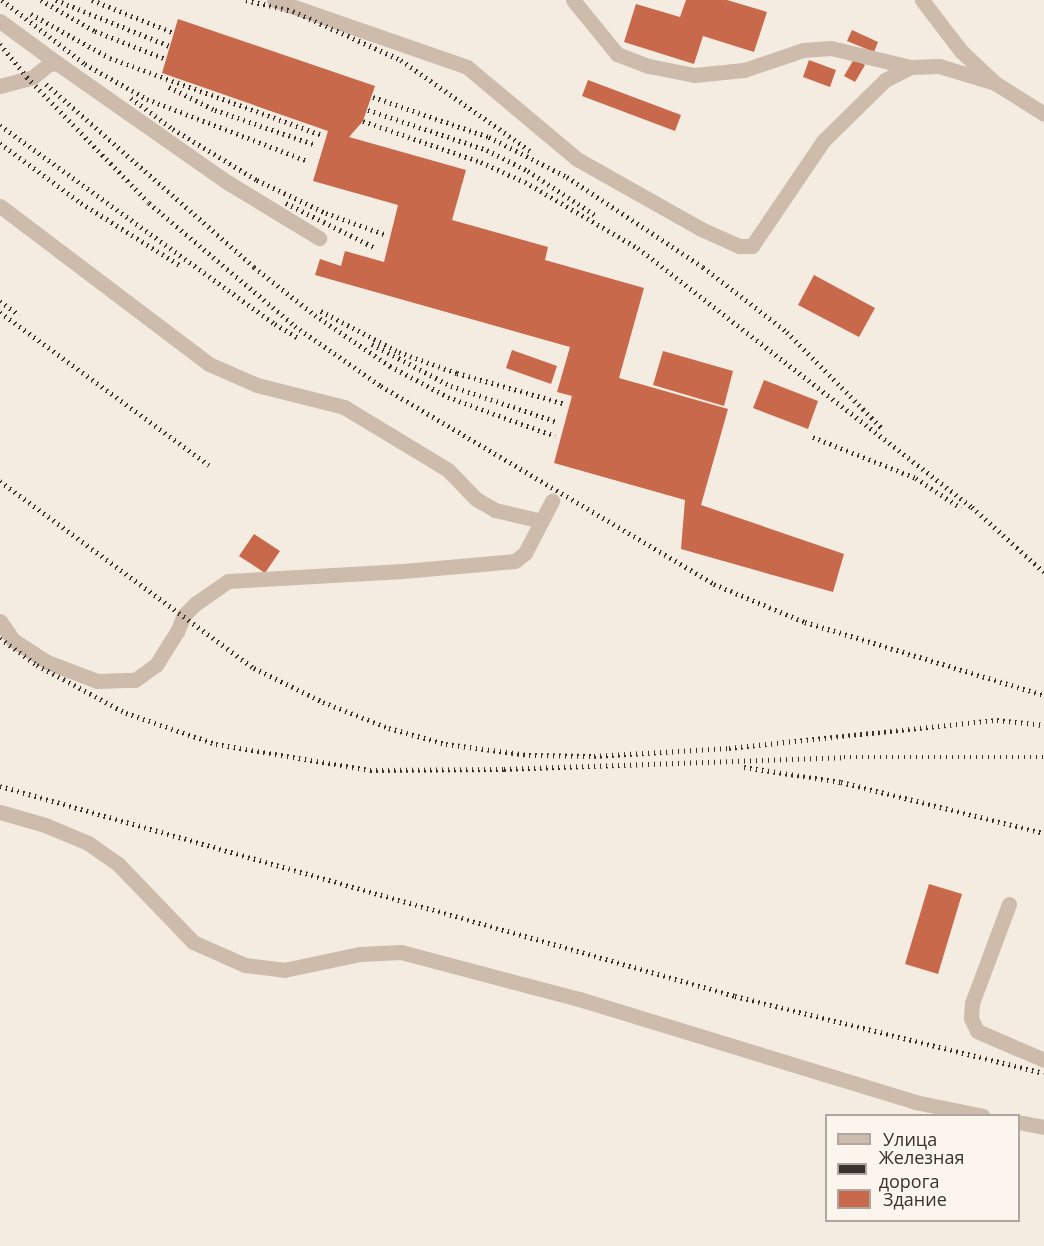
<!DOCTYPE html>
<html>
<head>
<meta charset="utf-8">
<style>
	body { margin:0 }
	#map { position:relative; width:1044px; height:1246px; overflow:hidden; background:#f4ebe1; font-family:"Open Sans",sans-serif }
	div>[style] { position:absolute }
	.building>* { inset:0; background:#c8694b }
	.minor>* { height:15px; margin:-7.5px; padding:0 7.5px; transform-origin:7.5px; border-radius:7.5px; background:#cdbbac }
	.rail>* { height:4.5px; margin-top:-2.25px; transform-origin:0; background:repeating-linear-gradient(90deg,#3b302b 0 1.5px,transparent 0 6px) }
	span { translate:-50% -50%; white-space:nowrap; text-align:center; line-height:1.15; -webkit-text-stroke:4.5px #fbf5ee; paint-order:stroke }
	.legend { position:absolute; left:825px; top:1114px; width:195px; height:108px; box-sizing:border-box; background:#fbf5ee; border:2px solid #aea6a0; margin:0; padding:8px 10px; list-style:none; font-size:18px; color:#3b302b }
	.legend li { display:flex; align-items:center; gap:12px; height:30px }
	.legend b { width:30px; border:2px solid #aea6a0 }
</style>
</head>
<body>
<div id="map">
	<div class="building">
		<div style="clip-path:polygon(686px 0,727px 0,767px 12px,754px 52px,703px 36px,694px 64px,624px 42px,636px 4px,680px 17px)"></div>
		<div style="clip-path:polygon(178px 19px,375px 86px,363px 121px,349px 137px,466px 170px,452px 220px,548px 247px,545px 260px,644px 288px,619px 378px,728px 409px,701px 505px,844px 554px,833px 592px,681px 549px,685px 500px,554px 463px,572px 396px,557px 392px,570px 347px,315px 275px,320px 259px,341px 266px,345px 251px,384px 262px,398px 205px,313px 181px,328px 131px,162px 73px)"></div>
		<div style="clip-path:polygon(852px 30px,878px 42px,874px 52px,847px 41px)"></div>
		<div style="clip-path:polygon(854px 59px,865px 65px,855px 82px,844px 76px)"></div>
		<div style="clip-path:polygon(809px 60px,836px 70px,830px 87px,803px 77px)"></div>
		<div style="clip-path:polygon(588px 80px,681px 115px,675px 131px,582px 96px)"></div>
		<div style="clip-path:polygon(814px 275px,875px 308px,859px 337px,798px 305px)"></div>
		<div style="clip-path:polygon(512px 350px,557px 366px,551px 384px,506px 368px)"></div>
		<div style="clip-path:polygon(663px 351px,733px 371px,724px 406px,653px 385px)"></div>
		<div style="clip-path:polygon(764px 380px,818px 401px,808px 429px,753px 408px)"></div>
		<div style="clip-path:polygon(254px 534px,280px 551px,265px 573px,239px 556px)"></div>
		<div style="clip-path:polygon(929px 884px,962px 894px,938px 974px,905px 964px)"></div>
	</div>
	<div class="minor">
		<div style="left:274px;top:0;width:204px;rotate:19.1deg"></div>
		<div style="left:467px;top:67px;width:143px;rotate:39.9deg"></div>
		<div style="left:577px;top:159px;width:142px;rotate:29.4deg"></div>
		<div style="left:701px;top:229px;width:42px;rotate:24.1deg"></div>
		<div style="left:739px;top:246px;width:13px"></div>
		<div style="left:752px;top:246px;width:127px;rotate:-55.9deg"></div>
		<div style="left:823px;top:141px;width:87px;rotate:-44.5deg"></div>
		<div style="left:885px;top:80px;width:28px;rotate:-27deg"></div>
		<div style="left:910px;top:67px;width:29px;rotate:-2deg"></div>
		<div style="left:939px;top:66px;width:59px;rotate:16.9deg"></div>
		<div style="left:573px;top:0;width:70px;rotate:50.8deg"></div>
		<div style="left:617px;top:54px;width:34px;rotate:21deg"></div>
		<div style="left:649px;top:66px;width:46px;rotate:11.3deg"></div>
		<div style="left:694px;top:75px;width:50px;rotate:-5.7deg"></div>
		<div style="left:744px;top:70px;width:62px;rotate:-18.7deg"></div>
		<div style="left:803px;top:50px;width:28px;rotate:-4deg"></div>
		<div style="left:831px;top:48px;width:81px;rotate:13.5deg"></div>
		<div style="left:922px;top:0;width:64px;rotate:52.6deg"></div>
		<div style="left:961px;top:51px;width:47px;rotate:43.3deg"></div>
		<div style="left:995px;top:83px;width:58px;rotate:32.3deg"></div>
		<div style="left:0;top:21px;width:71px;rotate:36.4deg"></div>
		<div style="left:0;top:86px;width:34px;rotate:-15deg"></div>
		<div style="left:33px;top:77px;width:21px;rotate:-39deg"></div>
		<div style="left:49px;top:64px;width:8px;rotate:-7deg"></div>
		<div style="left:57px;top:63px;width:208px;rotate:35deg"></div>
		<div style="left:227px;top:182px;width:108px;rotate:31.3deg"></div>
		<div style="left:0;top:206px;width:262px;rotate:37.1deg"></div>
		<div style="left:209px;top:364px;width:52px;rotate:23.6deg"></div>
		<div style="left:257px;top:385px;width:90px;rotate:14.2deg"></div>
		<div style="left:344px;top:407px;width:122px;rotate:31.2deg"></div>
		<div style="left:448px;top:470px;width:40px;rotate:46deg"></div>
		<div style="left:476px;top:499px;width:22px;rotate:30deg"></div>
		<div style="left:495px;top:510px;width:48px;rotate:13.2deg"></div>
		<div style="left:0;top:621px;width:23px;rotate:56deg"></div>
		<div style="left:13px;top:640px;width:40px;rotate:32.9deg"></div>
		<div style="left:47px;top:662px;width:53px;rotate:20.8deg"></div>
		<div style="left:97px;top:681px;width:38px;rotate:-2deg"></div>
		<div style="left:135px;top:680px;width:26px;rotate:-36deg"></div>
		<div style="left:156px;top:665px;width:39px;rotate:-58deg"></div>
		<div style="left:177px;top:632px;width:18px;rotate:-68deg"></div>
		<div style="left:184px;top:615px;width:16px;rotate:-45deg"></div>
		<div style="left:195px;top:604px;width:40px;rotate:-34.9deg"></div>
		<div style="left:228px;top:581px;width:175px;rotate:-3.3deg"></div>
		<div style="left:403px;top:571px;width:112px;rotate:-5.1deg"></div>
		<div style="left:515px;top:561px;width:13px;rotate:-39deg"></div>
		<div style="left:525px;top:553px;width:59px;rotate:-62.6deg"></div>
		<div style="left:0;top:812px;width:47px;rotate:16.1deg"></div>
		<div style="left:45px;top:825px;width:47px;rotate:22.7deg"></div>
		<div style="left:88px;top:843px;width:37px;rotate:35deg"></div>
		<div style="left:118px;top:864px;width:108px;rotate:46.1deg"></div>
		<div style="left:193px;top:942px;width:57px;rotate:23.9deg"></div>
		<div style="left:245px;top:965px;width:39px;rotate:7deg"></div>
		<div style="left:284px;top:970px;width:78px;rotate:-11.9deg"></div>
		<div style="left:360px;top:954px;width:41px;rotate:-2.8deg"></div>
		<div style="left:401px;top:952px;width:184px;rotate:14.8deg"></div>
		<div style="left:579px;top:999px;width:351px;rotate:17deg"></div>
		<div style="left:915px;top:1102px;width:69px;rotate:11.6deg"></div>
		<div style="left:1009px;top:904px;width:106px;rotate:110.5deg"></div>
		<div style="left:972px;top:1003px;width:15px;rotate:94deg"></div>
		<div style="left:971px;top:1018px;width:14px;rotate:65deg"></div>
		<div style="left:977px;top:1031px;width:73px;rotate:23.4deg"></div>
		<div style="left:1018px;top:1122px;width:26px;rotate:11deg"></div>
	</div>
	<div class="rail">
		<div style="left:2px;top:0;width:105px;rotate:37.6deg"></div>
		<div style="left:85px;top:64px;width:71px;rotate:29.4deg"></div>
		<div style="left:147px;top:99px;width:173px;rotate:21.1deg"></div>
		<div style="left:41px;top:0;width:62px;rotate:29.9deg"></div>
		<div style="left:95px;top:31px;width:76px;rotate:21.5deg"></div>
		<div style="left:56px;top:0;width:123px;rotate:22deg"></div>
		<div style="left:92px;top:0;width:88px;rotate:21.9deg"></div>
		<div style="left:246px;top:0;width:48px;rotate:13.2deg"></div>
		<div style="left:293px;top:11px;width:119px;rotate:24.4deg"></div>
		<div style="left:401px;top:60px;width:160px;rotate:35.1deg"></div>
		<div style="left:31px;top:14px;width:90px;rotate:29.1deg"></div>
		<div style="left:110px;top:58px;width:225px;rotate:20deg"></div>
		<div style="left:0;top:44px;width:43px;rotate:50.7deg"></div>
		<div style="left:27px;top:77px;width:175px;rotate:45.9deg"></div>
		<div style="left:149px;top:203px;width:191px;rotate:40.1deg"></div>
		<div style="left:295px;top:326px;width:105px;rotate:34.9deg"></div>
		<div style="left:381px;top:386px;width:387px;rotate:30.7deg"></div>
		<div style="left:714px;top:584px;width:99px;rotate:22.7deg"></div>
		<div style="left:805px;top:622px;width:250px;rotate:17deg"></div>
		<div style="left:46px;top:84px;width:277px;rotate:41.3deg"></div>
		<div style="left:254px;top:267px;width:78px;rotate:38.2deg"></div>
		<div style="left:315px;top:315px;width:91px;rotate:34.2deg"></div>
		<div style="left:390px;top:366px;width:66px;rotate:28.1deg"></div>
		<div style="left:448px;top:397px;width:114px;rotate:20deg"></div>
		<div style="left:169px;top:87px;width:51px;rotate:26.6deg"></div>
		<div style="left:215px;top:110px;width:107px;rotate:19.1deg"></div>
		<div style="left:373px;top:97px;width:123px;rotate:19deg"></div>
		<div style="left:489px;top:137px;width:88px;rotate:27.1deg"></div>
		<div style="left:567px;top:177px;width:163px;rotate:33.5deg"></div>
		<div style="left:703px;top:267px;width:106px;rotate:37.7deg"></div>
		<div style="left:787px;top:332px;width:135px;rotate:45.3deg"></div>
		<div style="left:131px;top:98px;width:52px;rotate:36.4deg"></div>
		<div style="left:173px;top:129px;width:98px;rotate:31.3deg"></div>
		<div style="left:257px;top:180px;width:76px;rotate:25.6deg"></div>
		<div style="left:326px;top:213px;width:62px;rotate:19.9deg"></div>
		<div style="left:368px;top:110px;width:126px;rotate:18.6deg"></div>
		<div style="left:487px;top:150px;width:46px;rotate:27.1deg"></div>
		<div style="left:528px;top:171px;width:80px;rotate:33.3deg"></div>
		<div style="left:363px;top:121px;width:125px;rotate:19.2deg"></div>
		<div style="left:481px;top:162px;width:48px;rotate:24.4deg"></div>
		<div style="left:525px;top:182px;width:131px;rotate:30.3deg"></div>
		<div style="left:638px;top:248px;width:423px;rotate:37.8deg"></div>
		<div style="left:972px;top:507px;width:97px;rotate:42.1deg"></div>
		<div style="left:0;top:125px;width:339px;rotate:35.9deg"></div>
		<div style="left:275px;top:324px;width:29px;rotate:31deg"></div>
		<div style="left:0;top:143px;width:101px;rotate:36.5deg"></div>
		<div style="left:81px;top:203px;width:118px;rotate:32.2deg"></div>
		<div style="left:286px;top:203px;width:101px;rotate:26.6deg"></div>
		<div style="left:0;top:301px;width:24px;rotate:36deg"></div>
		<div style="left:321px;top:311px;width:88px;rotate:27.7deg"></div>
		<div style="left:399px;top:352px;width:62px;rotate:19.9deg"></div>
		<div style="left:457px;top:373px;width:113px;rotate:15.9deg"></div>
		<div style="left:0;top:312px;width:259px;rotate:36.2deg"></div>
		<div style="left:372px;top:344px;width:89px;rotate:28deg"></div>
		<div style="left:451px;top:386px;width:113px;rotate:18.6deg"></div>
		<div style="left:813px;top:437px;width:111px;rotate:21.7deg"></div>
		<div style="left:916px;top:478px;width:54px;rotate:33.7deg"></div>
		<div style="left:0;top:481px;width:315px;rotate:36.4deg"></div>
		<div style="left:254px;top:668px;width:77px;rotate:26.2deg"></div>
		<div style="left:323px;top:702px;width:71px;rotate:21.5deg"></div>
		<div style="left:389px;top:728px;width:59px;rotate:15.7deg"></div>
		<div style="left:446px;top:744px;width:84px;rotate:7.5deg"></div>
		<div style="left:529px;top:755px;width:65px;rotate:0.9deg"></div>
		<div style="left:594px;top:756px;width:135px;rotate:-3.4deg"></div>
		<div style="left:729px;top:748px;width:269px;rotate:-6deg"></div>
		<div style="left:997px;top:720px;width:47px;rotate:6.1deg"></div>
		<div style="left:0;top:638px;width:46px;rotate:36.1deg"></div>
		<div style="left:37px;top:665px;width:101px;rotate:28.3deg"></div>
		<div style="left:126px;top:713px;width:95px;rotate:19deg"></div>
		<div style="left:216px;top:744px;width:156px;rotate:9.6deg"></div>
		<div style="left:370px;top:770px;width:134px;rotate:-0.4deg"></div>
		<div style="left:504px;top:769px;width:340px;rotate:-2deg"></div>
		<div style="left:844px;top:757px;width:200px"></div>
		<div style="left:744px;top:767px;width:98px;rotate:8.8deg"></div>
		<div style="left:841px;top:782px;width:209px;rotate:14.1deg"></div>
		<div style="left:0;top:786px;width:764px;rotate:15.95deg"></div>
		<div style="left:735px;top:996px;width:318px;rotate:14deg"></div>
	</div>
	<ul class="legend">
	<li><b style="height:8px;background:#cdbbac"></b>Улица</li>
	<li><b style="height:8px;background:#3b302b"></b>Железная дорога</li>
	<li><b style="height:16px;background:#c8694b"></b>Здание</li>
	</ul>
</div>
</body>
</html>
